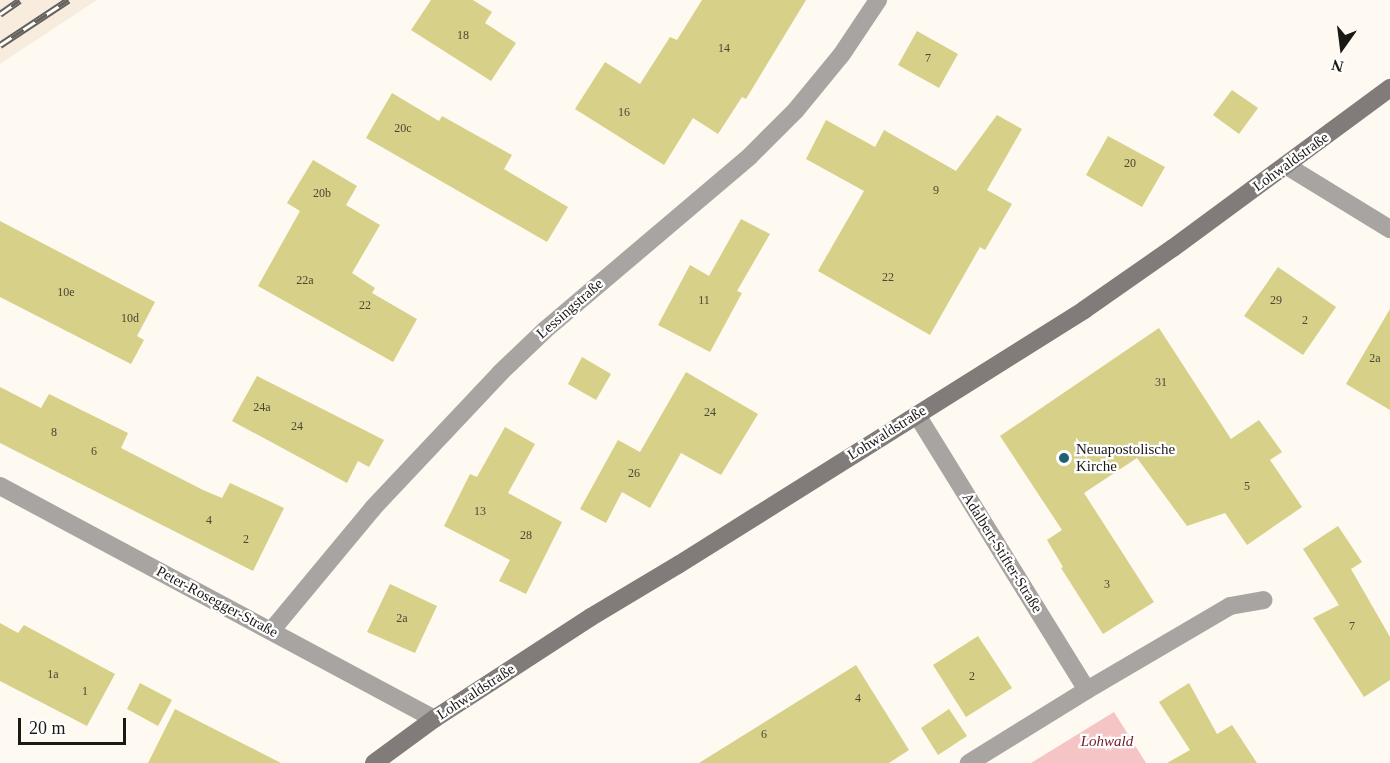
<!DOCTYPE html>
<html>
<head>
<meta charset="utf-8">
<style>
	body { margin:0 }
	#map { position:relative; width:1390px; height:763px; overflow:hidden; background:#fef9f1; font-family:Georgia,serif }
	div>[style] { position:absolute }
	.built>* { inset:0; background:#f7ecde }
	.green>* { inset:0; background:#f5c4c4 }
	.building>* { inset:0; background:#d7d089 }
	.street>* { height:18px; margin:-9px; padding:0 9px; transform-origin:9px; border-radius:9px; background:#a8a4a2 }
	.secondary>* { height:18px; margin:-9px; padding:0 9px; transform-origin:9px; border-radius:9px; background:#817b79 }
	.rail>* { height:7px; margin-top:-3.5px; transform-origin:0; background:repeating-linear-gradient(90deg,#fff 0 14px,#65625d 0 28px); box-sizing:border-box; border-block:2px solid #65625d }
	.dots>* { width:16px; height:16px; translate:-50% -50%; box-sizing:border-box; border:3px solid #fff; border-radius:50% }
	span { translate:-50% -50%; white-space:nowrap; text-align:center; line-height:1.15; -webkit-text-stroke:4.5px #fff; paint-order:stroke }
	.number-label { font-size:12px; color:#4a4733 }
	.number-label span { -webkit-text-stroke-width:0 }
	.street-label { font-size:15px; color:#1b1916 }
	.poi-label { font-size:15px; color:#1b1916 }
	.left { translate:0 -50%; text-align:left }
	.park-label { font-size:15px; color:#711825; font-style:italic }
	.north { position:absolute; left:1312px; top:18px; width:60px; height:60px; -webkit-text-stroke:4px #fff; paint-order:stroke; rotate:194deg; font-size:16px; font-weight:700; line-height:24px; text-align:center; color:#1b1916 }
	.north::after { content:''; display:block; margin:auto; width:21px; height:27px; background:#1b1916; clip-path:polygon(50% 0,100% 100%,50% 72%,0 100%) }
	.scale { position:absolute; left:18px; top:718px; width:108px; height:27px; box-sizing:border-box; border:3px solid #1b1916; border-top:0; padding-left:8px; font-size:18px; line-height:21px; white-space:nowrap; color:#1b1916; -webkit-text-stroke:4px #fff; paint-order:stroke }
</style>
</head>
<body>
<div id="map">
	<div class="built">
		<div style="clip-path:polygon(0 0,97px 0,0 64px)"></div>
	</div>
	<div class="green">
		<div style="clip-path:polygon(1114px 712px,1146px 763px,1031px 763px)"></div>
	</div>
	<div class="building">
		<div style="clip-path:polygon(431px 0,473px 0,492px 12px,485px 23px,516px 43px,491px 81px,411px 30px)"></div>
		<div style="clip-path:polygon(702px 0,806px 0,746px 99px,742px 97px,718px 134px,693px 118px,664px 165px,575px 109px,605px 62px,640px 84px,670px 37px,677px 40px)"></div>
		<div style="clip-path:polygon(917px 31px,958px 54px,939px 88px,898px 65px)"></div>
		<div style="clip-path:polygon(1232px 90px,1258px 108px,1239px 134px,1213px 115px)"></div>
		<div style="clip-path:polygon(392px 93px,439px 121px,442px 116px,512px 155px,504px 169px,568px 207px,547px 242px,366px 138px)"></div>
		<div style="clip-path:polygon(997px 115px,1022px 129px,987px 190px,1012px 204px,985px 250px,980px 247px,930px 335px,818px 271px,864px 191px,806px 159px,826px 120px,875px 147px,884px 130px,956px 171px)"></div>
		<div style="clip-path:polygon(1108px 136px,1165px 167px,1142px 207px,1086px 175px)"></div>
		<div style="clip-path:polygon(313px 160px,357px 186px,346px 205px,380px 225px,352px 273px,375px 288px,372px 293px,417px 319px,393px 362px,258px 286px,300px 211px,287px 203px)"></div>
		<div style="clip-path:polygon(741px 219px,770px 234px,737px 291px,742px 293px,710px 352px,658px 325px,690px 265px,709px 276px)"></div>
		<div style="clip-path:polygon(0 221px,155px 302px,137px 336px,144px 340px,131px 364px,0 297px)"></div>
		<div style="clip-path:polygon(1278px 267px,1336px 307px,1303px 355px,1244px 316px)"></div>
		<div style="clip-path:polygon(1390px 309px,1390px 410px,1346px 384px)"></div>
		<div style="clip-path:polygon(1159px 328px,1231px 439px,1259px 420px,1282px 452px,1270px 460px,1302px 507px,1247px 545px,1225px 513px,1187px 526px,1137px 458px,1084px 493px,1154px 602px,1103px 634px,1061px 568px,1063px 567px,1047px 540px,1062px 530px,1000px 436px)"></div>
		<div style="clip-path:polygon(582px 357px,611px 374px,596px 400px,568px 384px)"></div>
		<div style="clip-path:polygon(686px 372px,758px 414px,721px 475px,681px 453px,650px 508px,622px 492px,606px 523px,580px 509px,618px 440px,640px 452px)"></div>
		<div style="clip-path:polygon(257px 376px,384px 440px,369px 467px,358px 461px,347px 483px,232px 421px)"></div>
		<div style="clip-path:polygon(0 387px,41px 408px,49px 394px,128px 433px,121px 448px,203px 490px,222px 498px,230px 483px,284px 508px,253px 571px,0 443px)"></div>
		<div style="clip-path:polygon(505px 427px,535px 444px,508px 493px,562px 522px,526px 594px,499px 581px,510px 560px,444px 526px,470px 474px,477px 477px)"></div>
		<div style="clip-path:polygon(1338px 526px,1362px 562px,1351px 569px,1390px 637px,1390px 680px,1364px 697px,1313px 618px,1339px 605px,1303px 549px)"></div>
		<div style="clip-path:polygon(390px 584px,437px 606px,415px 653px,367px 632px)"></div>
		<div style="clip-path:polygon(0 623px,18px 633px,24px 625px,115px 674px,87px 726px,0 681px)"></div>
		<div style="clip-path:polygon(978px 636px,1012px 688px,966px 717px,933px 665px)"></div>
		<div style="clip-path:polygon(856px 665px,909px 750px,889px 763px,699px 763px)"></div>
		<div style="clip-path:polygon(140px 683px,172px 700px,158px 726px,127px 709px)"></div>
		<div style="clip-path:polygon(1189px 683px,1217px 734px,1232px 725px,1257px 763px,1167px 763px,1190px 750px,1159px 702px)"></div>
		<div style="clip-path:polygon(175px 709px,218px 731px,281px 763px,148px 763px)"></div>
		<div style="clip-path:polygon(949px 709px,967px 736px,938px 755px,921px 728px)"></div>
	</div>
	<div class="street">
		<div style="left:1287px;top:166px;width:121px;rotate:31.5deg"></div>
		<div style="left:917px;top:415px;width:323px;rotate:58.3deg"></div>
		<div style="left:1087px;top:690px;width:139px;rotate:148.3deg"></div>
		<div style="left:0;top:486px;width:493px;rotate:28.2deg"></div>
		<div style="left:271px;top:631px;width:160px;rotate:-50.3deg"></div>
		<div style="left:373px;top:508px;width:185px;rotate:-46.7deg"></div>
		<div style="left:500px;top:373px;width:62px;rotate:-43.7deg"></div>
		<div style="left:545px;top:330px;width:269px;rotate:-40.3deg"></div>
		<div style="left:750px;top:156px;width:65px;rotate:-45deg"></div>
		<div style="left:796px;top:110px;width:72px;rotate:-50.6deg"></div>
		<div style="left:842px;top:54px;width:65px;rotate:-56.3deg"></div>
		<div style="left:1087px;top:690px;width:166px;rotate:-30.4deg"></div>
		<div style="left:1230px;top:606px;width:34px;rotate:-10deg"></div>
	</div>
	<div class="secondary">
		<div style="left:374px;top:763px;width:74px;rotate:-36.3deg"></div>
		<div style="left:434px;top:719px;width:187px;rotate:-33deg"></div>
		<div style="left:591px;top:617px;width:101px;rotate:-30.9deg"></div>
		<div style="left:678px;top:565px;width:479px;rotate:-32.1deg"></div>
		<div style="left:1084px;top:310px;width:108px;rotate:-34.9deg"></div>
		<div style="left:1173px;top:248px;width:270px;rotate:-36.4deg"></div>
	</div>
	<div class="rail">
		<div style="left:0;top:14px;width:24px;rotate:-35deg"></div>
		<div style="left:0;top:45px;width:82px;rotate:-33.5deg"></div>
	</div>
	<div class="dots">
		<div style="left:1064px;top:458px;background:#1e6274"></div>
	</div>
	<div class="number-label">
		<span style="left:463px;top:36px">18</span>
		<span style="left:724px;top:49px">14</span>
		<span style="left:928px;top:59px">7</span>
		<span style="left:624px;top:113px">16</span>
		<span style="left:403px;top:129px">20c</span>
		<span style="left:1130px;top:164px">20</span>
		<span style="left:936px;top:191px">9</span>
		<span style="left:322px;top:194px">20b</span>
		<span style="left:888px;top:278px">22</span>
		<span style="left:305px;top:281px">22a</span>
		<span style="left:66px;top:293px">10e</span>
		<span style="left:704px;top:301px">11</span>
		<span style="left:1276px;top:301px">29</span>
		<span style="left:365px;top:306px">22</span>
		<span style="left:130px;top:319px">10d</span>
		<span style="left:1305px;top:321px">2</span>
		<span style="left:1375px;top:359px">2a</span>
		<span style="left:1161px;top:383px">31</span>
		<span style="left:262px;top:408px">24a</span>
		<span style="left:710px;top:413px">24</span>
		<span style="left:297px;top:427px">24</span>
		<span style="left:54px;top:433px">8</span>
		<span style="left:94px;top:452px">6</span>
		<span style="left:634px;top:474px">26</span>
		<span style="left:1247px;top:487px">5</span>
		<span style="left:480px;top:512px">13</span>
		<span style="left:209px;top:521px">4</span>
		<span style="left:526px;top:536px">28</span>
		<span style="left:246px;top:540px">2</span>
		<span style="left:1107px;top:585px">3</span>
		<span style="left:402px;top:619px">2a</span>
		<span style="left:1352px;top:627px">7</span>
		<span style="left:53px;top:675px">1a</span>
		<span style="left:972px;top:677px">2</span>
		<span style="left:85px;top:692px">1</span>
		<span style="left:858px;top:699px">4</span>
		<span style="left:764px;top:735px">6</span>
	</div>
	<div class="street-label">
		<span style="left:1291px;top:162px;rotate:-36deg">Lohwaldstraße</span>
		<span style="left:570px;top:309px;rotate:-41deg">Lessingstraße</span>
		<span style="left:887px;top:433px;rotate:-32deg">Lohwaldstraße</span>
		<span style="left:1002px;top:553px;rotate:58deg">Adalbert-Stifter-Straße</span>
		<span style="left:217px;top:602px;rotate:28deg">Peter-Rosegger-Straße</span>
		<span style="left:476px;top:692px;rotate:-33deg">Lohwaldstraße</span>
	</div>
	<div class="poi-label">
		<span class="left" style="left:1076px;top:458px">Neuapostolische<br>Kirche</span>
	</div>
	<div class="park-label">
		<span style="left:1107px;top:742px">Lohwald</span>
	</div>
	<div class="north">N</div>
	<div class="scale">20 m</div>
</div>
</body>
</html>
